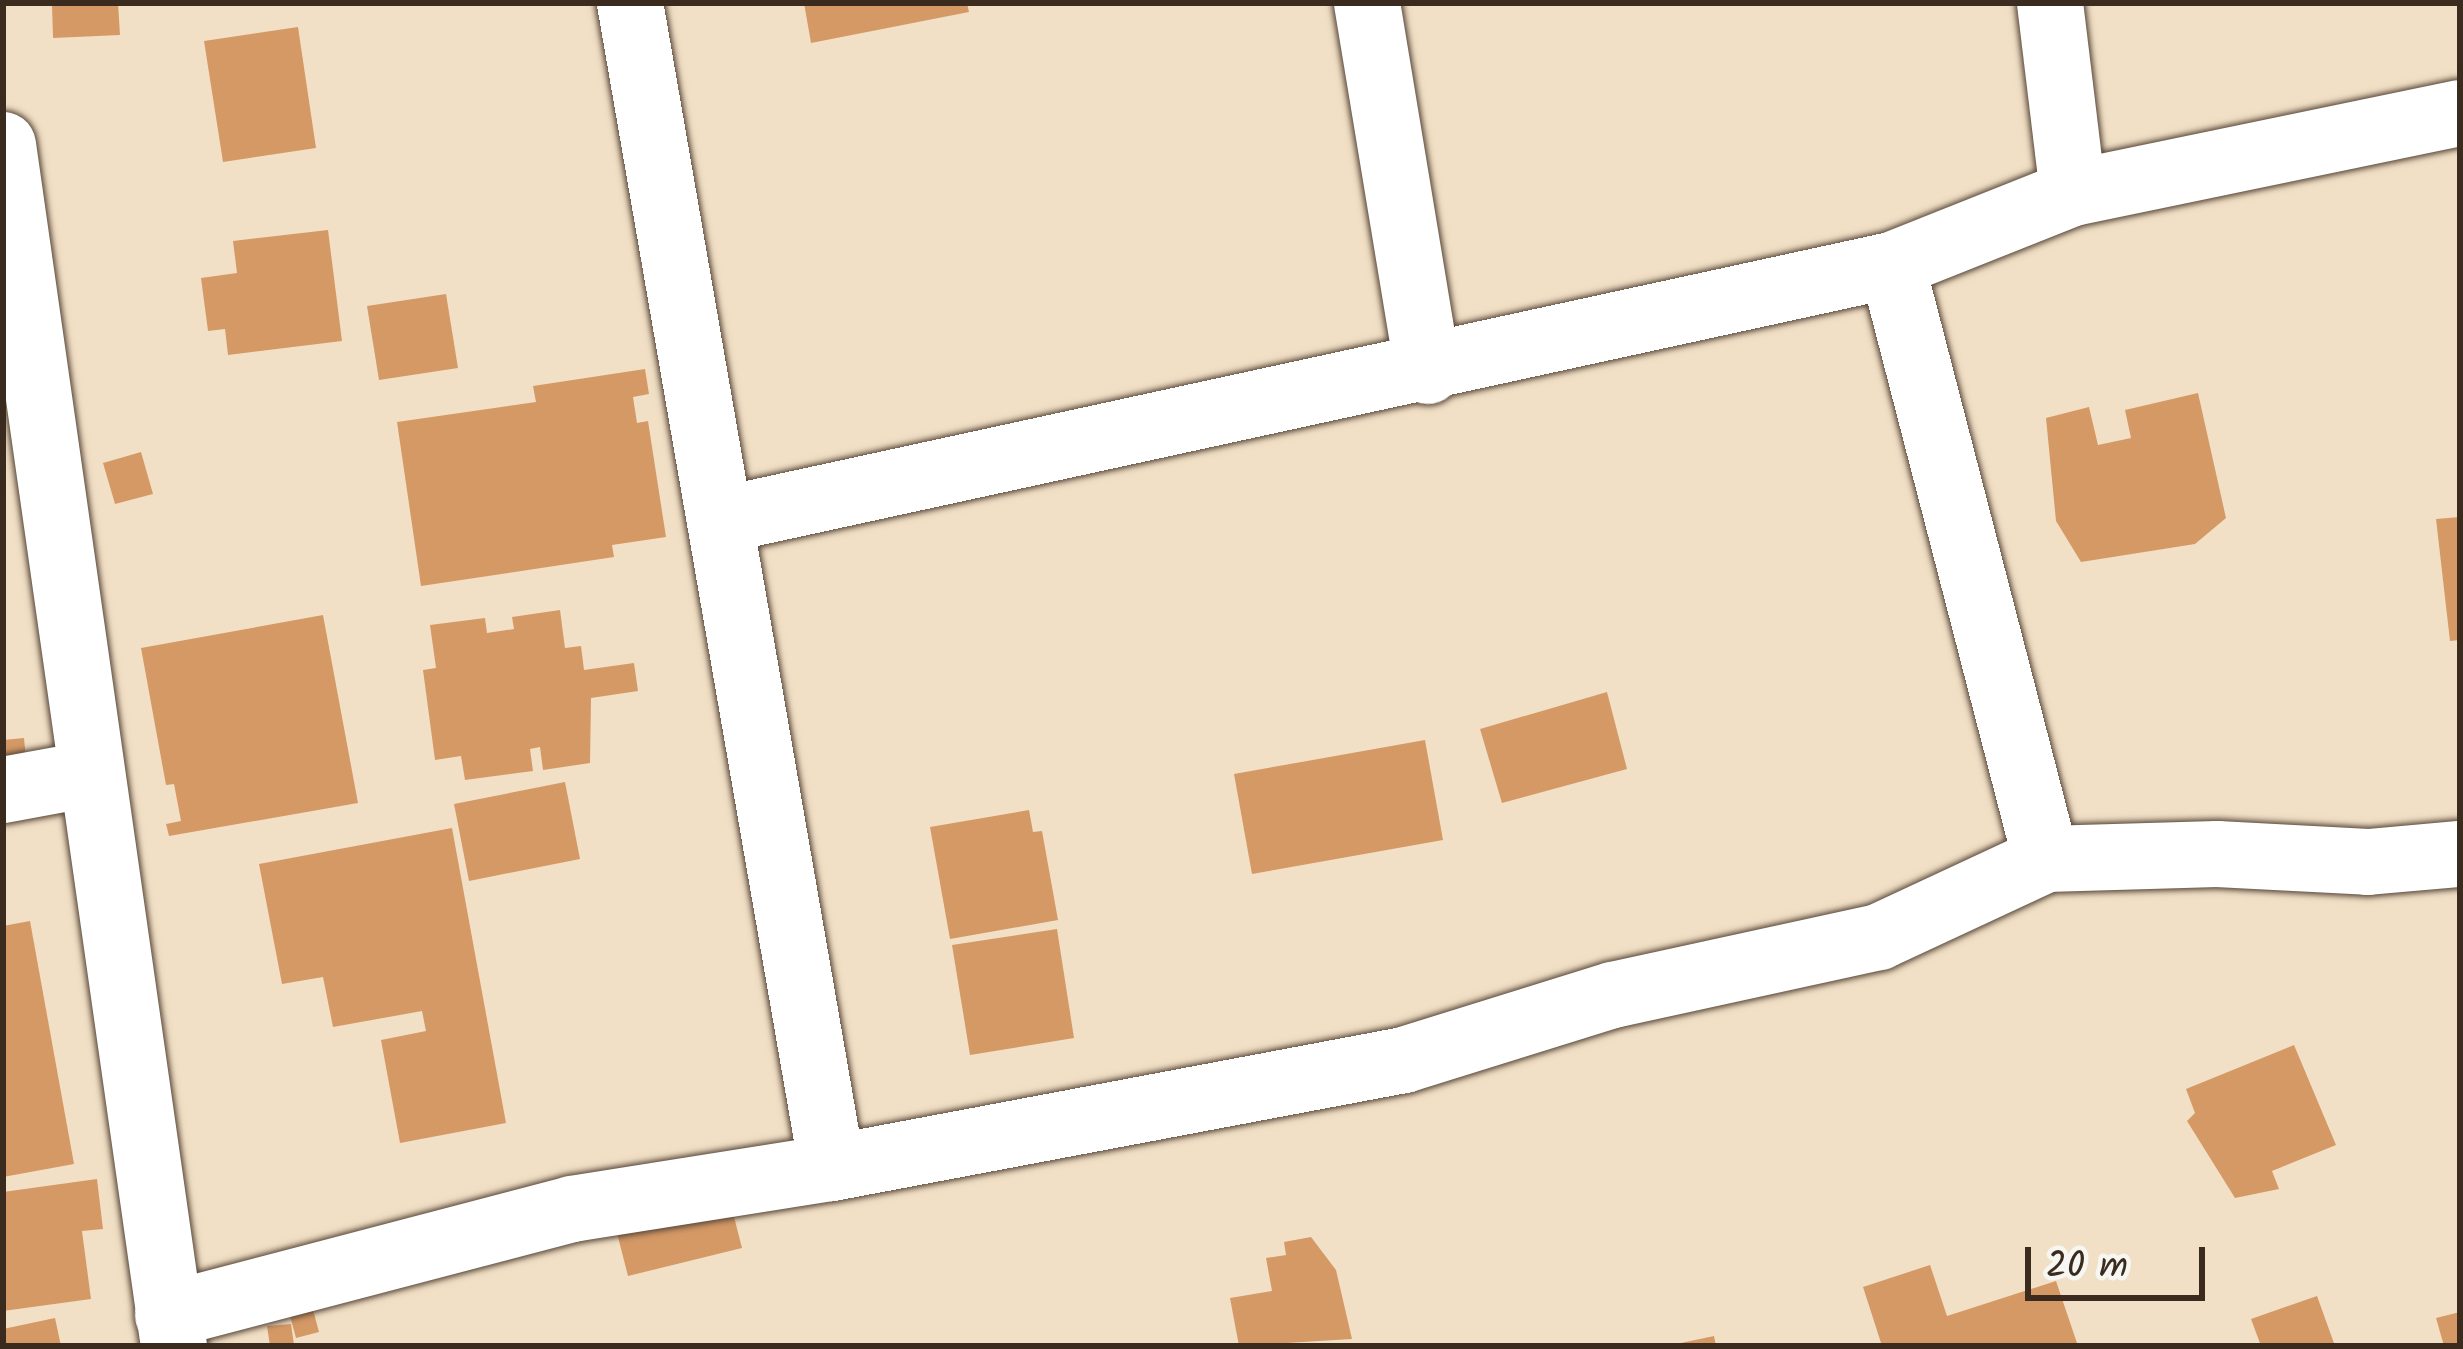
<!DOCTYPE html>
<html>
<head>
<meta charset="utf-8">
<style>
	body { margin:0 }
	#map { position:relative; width:2463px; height:1349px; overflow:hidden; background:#f2e0c6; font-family:Kalam,sans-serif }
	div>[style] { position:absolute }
	.building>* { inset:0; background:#d59966 }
	.roads { filter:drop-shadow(0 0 3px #564537) drop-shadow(0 0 3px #564537) }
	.minor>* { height:66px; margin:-33px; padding:0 33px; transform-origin:33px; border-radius:33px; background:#fff }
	span { translate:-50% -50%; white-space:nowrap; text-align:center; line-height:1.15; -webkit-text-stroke:10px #f6f6f2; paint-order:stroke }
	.frame { position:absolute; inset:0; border:6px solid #3b2a1e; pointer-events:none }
	.scale { position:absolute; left:2025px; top:1247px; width:180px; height:54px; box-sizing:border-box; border:6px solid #3b2a1e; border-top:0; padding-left:15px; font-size:36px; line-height:42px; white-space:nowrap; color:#3b2a1e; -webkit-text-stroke:9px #f6f6f2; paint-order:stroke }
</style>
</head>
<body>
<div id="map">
	<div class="building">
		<div style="clip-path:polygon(118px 3px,120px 35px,53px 38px,52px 6px)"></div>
		<div style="clip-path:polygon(804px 3px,967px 3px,969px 12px,811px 43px)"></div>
		<div style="clip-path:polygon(298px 27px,316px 148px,223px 162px,204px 41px)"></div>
		<div style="clip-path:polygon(328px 230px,342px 341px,228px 355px,225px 329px,208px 331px,201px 278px,237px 273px,233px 241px)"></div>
		<div style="clip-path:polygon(446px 294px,458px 368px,379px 380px,367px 306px)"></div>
		<div style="clip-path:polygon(645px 369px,649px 394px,633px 397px,637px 423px,648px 421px,666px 537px,612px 545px,614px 557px,421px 586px,397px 422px,536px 402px,533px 386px)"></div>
		<div style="clip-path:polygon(2198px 393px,2226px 518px,2195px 544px,2081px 562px,2056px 521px,2046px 418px,2089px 407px,2098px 445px,2131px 438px,2125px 410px)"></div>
		<div style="clip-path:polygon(141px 452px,153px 494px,115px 504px,103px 463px)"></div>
		<div style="clip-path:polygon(2460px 517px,2460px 640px,2450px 641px,2436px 519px)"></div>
		<div style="clip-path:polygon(560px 610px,565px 648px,581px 646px,584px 670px,634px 663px,638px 691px,591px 698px,590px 763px,543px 770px,540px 747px,530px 749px,533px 771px,465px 780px,461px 756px,435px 760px,423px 670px,436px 668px,430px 625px,485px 618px,487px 633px,514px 629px,512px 617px)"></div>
		<div style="clip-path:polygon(323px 615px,358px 803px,169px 836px,166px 824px,181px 821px,174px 784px,166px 785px,141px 648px)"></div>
		<div style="clip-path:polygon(1607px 692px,1627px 769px,1502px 803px,1480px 729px)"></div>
		<div style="clip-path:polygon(24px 738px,27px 770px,3px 772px,3px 740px)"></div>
		<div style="clip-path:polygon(1425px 740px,1443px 840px,1252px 874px,1234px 774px)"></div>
		<div style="clip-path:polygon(565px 782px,580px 859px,469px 881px,454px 804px)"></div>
		<div style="clip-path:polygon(1029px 810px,1033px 832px,1042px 831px,1058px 920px,950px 939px,930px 827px)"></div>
		<div style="clip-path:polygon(452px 828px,506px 1123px,400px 1143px,381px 1040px,426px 1031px,422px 1011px,333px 1027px,323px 977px,282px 984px,259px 864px)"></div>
		<div style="clip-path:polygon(30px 921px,74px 1164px,3px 1177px,3px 926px)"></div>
		<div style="clip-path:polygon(1057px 929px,1074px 1038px,970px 1055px,952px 945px)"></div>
		<div style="clip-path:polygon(2294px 1045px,2336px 1145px,2272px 1171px,2279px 1189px,2235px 1198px,2187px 1121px,2195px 1113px,2186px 1089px)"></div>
		<div style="clip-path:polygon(97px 1179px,103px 1229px,82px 1231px,91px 1299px,3px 1311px,3px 1192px)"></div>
		<div style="clip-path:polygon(731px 1205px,742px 1248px,628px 1276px,617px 1233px)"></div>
		<div style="clip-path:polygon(1311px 1237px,1336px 1270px,1352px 1339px,1239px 1346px,1230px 1298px,1272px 1291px,1266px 1258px,1286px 1255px,1284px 1242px)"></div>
		<div style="clip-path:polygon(1930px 1265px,1947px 1316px,2056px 1281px,2078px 1346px,1882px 1346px,1863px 1287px)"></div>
		<div style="clip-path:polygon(2317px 1296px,2335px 1346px,2261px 1346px,2251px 1319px)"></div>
		<div style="clip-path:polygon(312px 1306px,319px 1332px,296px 1338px,289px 1312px)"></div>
		<div style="clip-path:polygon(2460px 1312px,2460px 1346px,2444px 1346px,2436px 1318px)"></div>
		<div style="clip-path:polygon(55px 1318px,61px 1346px,3px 1346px,3px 1329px)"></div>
		<div style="clip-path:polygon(291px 1324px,294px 1345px,270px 1346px,267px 1326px)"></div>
		<div style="clip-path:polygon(1714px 1336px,1716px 1346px,1677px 1346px,1676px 1344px)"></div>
	</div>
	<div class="roads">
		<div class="minor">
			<div style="left:630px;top:3px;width:1182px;rotate:80.16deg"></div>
			<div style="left:1367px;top:3px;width:373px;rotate:80.6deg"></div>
			<div style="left:2050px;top:3px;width:191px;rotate:83.1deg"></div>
			<div style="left:3px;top:145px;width:1213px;rotate:81.9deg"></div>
			<div style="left:1892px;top:265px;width:614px;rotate:75.47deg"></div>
			<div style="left:2046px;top:859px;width:171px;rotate:-1.7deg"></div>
			<div style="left:2217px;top:854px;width:151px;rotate:3deg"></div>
			<div style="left:2368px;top:862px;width:92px;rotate:-5deg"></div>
			<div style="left:722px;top:520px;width:1197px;rotate:-12.3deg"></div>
			<div style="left:1892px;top:265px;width:195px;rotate:-21.7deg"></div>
			<div style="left:2073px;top:193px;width:395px;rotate:-11.7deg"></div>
			<div style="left:3px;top:790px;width:88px;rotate:-10.4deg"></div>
			<div style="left:168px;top:1315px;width:418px;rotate:-14.7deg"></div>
			<div style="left:572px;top:1209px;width:263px;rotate:-9deg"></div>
			<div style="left:832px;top:1168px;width:582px;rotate:-10.69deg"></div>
			<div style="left:1404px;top:1060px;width:219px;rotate:-17.3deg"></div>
			<div style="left:1613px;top:995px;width:272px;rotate:-12.3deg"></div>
			<div style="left:1879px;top:937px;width:184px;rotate:-25deg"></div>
		</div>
	</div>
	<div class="frame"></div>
	<div class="scale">20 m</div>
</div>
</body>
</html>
